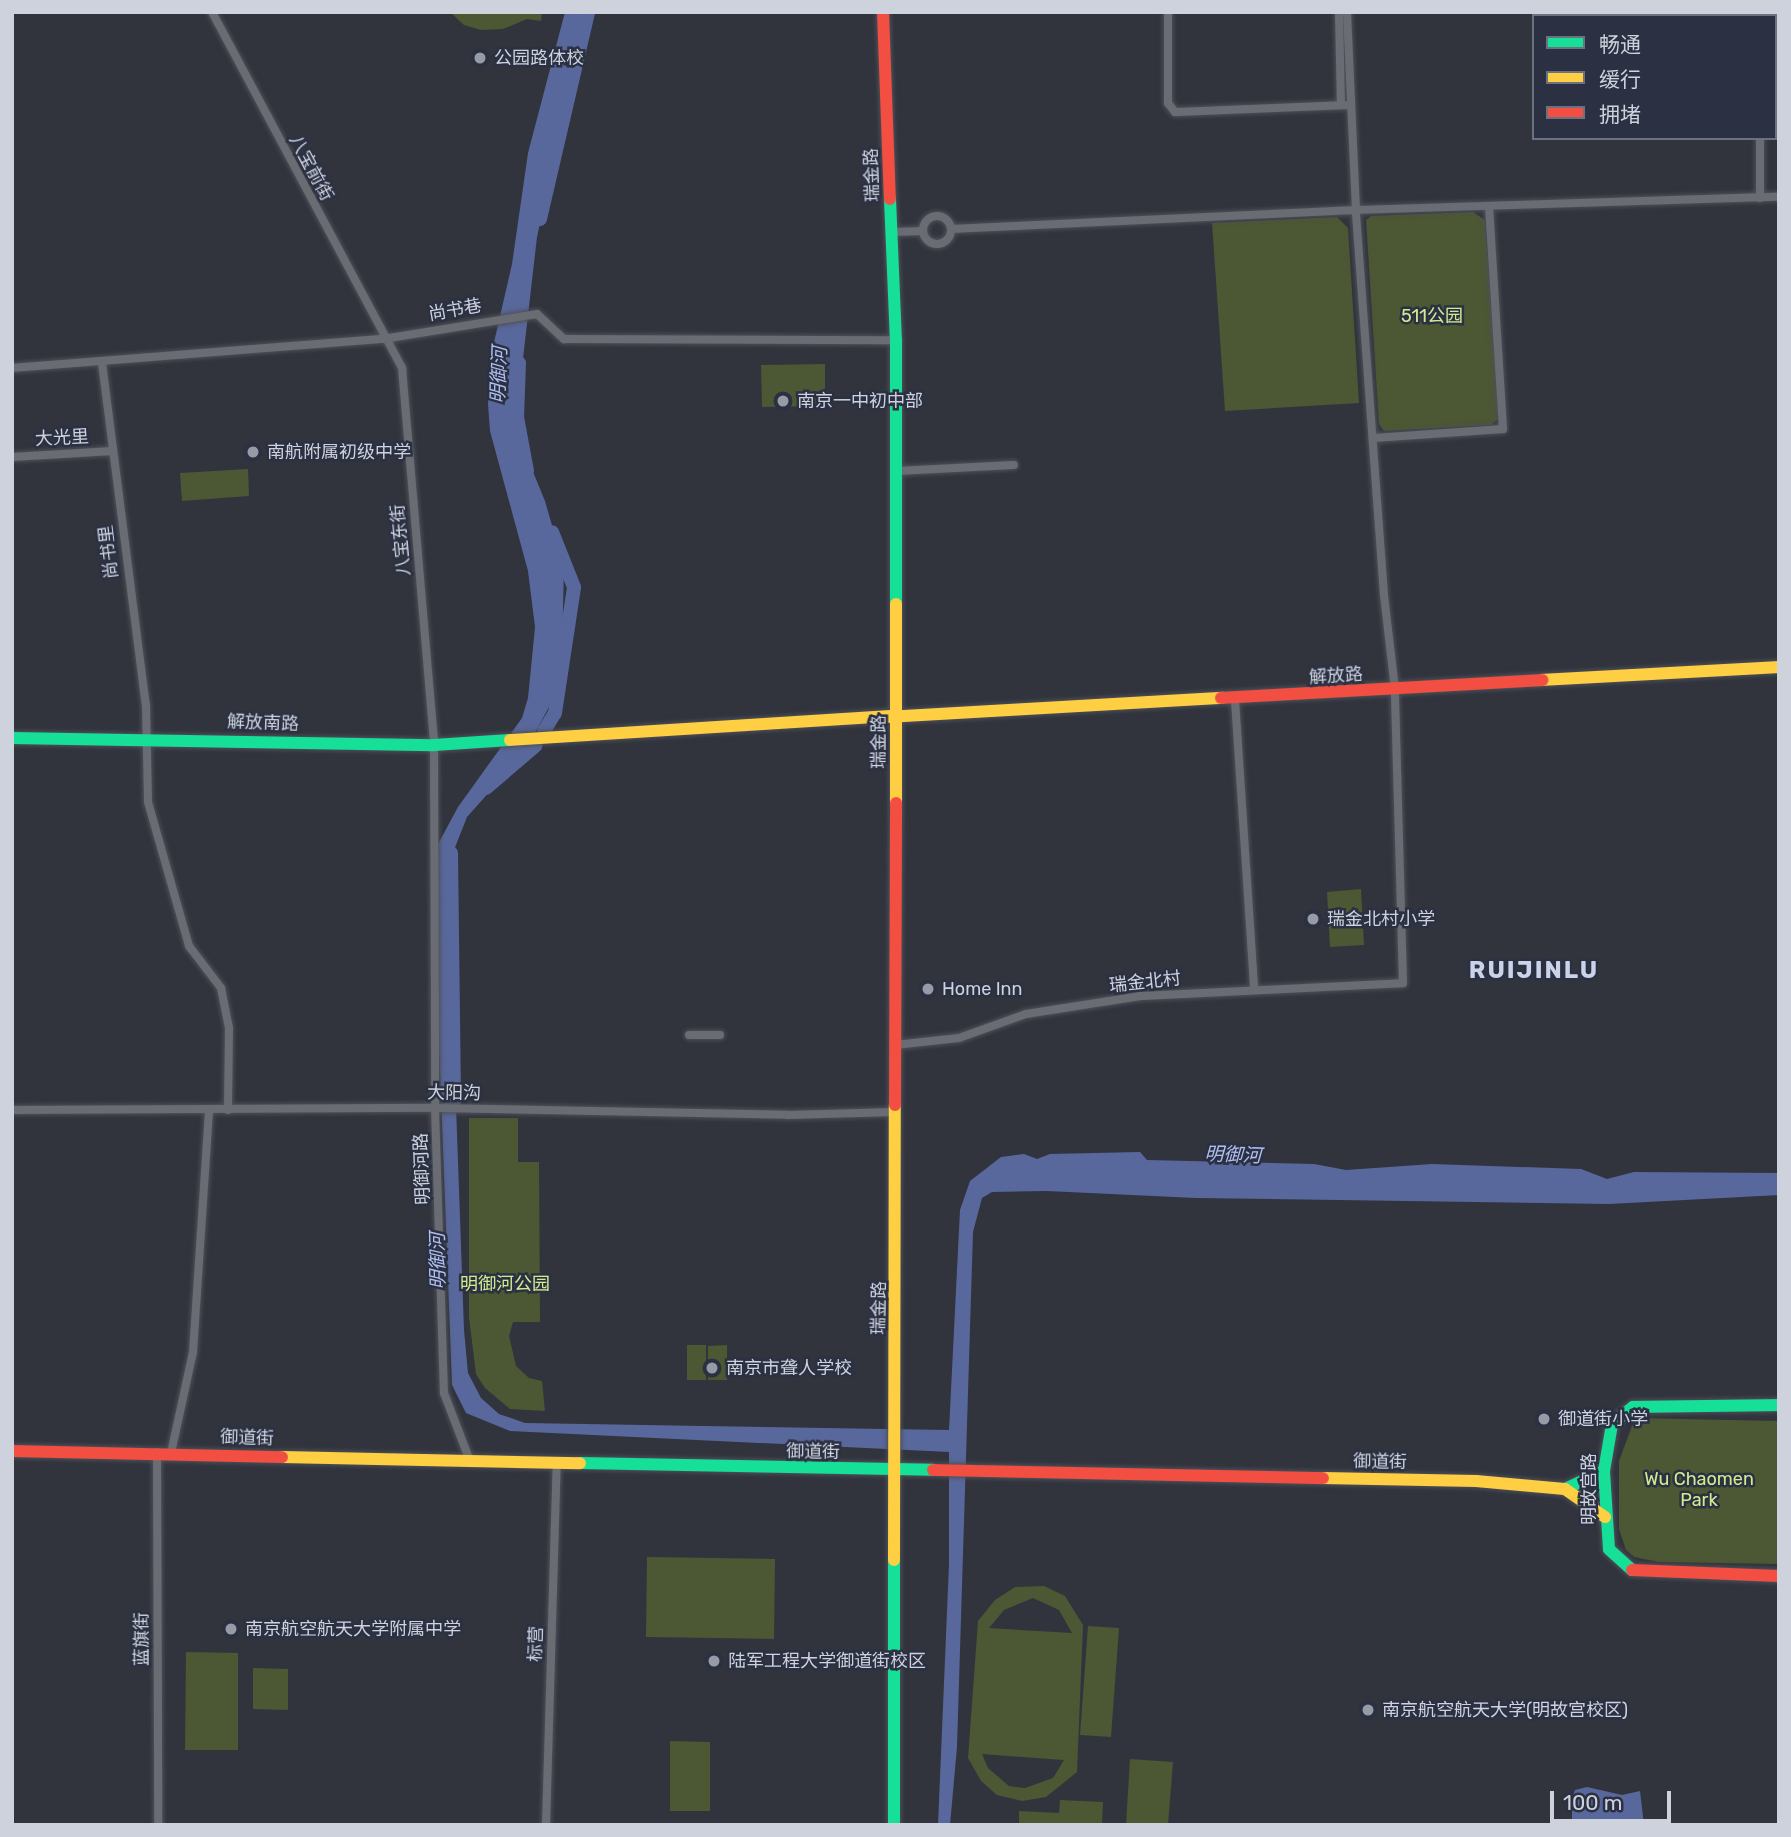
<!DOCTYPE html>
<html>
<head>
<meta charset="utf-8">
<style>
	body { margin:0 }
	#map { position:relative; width:1791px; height:1837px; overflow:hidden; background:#31343d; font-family:Rubik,"Noto Sans SC",sans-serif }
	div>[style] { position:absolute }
	.green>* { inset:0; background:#4c5734 }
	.water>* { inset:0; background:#58689c }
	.river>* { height:14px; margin:-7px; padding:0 7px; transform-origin:7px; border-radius:7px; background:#58689c }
	.roads { filter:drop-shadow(0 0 2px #4e5058) drop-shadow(0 0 2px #4e5058) }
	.street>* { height:8px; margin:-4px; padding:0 4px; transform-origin:4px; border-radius:4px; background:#6a6c73 }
	.street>.ring { margin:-4px; padding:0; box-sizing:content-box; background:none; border:8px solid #6a6c73; border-radius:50% }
	.fast>* { height:12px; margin:-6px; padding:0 6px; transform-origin:6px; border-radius:6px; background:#16e098 }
	.slow>* { height:12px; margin:-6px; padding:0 6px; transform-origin:6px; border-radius:6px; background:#ffcf43 }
	.jam>* { height:12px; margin:-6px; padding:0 6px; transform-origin:6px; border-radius:6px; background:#f24e42 }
	.dots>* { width:19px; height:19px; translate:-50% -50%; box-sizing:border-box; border:4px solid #2b3143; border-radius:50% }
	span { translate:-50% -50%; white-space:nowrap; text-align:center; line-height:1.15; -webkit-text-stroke:5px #2b3143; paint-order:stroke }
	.poi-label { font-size:18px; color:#ced2dd }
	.left { translate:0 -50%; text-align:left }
	.street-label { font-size:18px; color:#ced2dd }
	.park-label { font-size:18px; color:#d0eb8f }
	.water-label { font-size:19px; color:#b0c0f1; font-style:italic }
	.district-label { font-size:24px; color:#cbd3ea; font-weight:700; letter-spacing:2px }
	.frame { position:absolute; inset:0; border:14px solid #ced2dd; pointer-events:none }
	.legend { position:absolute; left:1532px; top:14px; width:245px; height:126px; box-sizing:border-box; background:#2b3143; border:2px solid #6c7181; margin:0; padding:9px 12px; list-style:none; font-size:21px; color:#ced2dd }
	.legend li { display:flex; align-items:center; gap:14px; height:35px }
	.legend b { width:35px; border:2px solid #6c7181 }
	.scale { position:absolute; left:1550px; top:1791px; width:121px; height:32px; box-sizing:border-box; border:4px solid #ced2dd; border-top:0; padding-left:9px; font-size:21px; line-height:24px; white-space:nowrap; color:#ced2dd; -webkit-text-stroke:5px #2b3143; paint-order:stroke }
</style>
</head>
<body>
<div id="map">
	<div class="green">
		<div style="clip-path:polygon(450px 12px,542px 12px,541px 21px,527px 19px,503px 29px,481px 30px,464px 25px)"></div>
		<div style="clip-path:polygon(1473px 212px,1485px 220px,1499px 418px,1491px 425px,1384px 431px,1379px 424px,1366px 220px,1371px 216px)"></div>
		<div style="clip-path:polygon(1337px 217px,1348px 228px,1359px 403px,1225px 411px,1212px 223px)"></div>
		<div style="clip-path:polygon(825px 364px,825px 406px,762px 407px,761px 365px)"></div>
		<div style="clip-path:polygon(248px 469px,249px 496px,182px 501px,180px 473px)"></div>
		<div style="clip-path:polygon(1361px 889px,1364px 945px,1330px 947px,1327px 892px)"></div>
		<div style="clip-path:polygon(469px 1118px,518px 1118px,518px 1162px,539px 1162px,540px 1322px,513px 1322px,509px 1336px,516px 1366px,529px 1378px,542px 1381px,545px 1411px,510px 1409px,485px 1388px,476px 1374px,469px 1317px)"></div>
		<div style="clip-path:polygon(687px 1345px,706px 1345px,706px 1380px,687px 1380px)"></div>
		<div style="clip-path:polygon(727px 1345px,727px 1380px,708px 1380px,708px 1346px)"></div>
		<div style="clip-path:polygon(1635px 1418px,1779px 1421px,1779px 1564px,1659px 1562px,1634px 1557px,1626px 1550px,1619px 1529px,1619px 1461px)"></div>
		<div style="clip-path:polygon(647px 1557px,775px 1559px,774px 1639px,646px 1637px)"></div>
		<div style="clip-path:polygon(evenodd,1044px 1586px,1065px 1596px,1083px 1625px,1077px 1772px,1046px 1797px,1022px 1801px,997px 1795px,981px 1781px,968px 1758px,978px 1621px,995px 1600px,1015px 1587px,1044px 1586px,1033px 1598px,1059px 1610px,1072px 1633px,989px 1628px,1004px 1610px,1033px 1598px,1044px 1586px,982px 1754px,1063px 1760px,1064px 1760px,1053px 1778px,1025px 1788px,1009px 1786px,988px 1768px,982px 1754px)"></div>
		<div style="clip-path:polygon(1088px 1626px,1119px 1628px,1111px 1737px,1080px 1735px)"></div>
		<div style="clip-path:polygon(186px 1652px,238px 1653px,238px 1750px,185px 1750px)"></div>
		<div style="clip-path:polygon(253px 1668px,288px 1669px,288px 1710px,253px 1709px)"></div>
		<div style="clip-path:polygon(670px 1741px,710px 1742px,710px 1811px,670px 1811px)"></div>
		<div style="clip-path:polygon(1130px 1759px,1173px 1762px,1168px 1825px,1126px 1825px)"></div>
		<div style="clip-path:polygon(1060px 1800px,1103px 1802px,1102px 1825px,1019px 1825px,1019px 1811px,1059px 1813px)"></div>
	</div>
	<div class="water">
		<div style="clip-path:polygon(565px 12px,586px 12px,537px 237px,515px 428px,545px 501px,564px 567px,562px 649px,549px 707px,524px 753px,467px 817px,450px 860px,448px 882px,464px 1330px,468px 1373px,481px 1398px,499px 1414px,525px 1423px,949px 1430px,960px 1210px,970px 1181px,1001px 1157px,1024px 1154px,1037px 1159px,1050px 1154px,1140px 1152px,1147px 1160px,1314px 1164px,1346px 1170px,1432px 1164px,1581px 1169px,1607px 1179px,1634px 1172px,1779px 1173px,1779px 1195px,1609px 1204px,1196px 1198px,1047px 1191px,992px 1192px,982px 1198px,973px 1232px,957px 1747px,950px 1825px,938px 1825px,949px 1564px,949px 1452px,510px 1431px,466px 1413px,452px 1385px,437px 992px,437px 846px,458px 807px,522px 718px,528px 698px,535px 627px,528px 571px,490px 431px,488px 404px,492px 351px,512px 264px,528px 153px)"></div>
		<div style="clip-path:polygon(1587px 1787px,1622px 1795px,1640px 1791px,1644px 1825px,1572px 1825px,1572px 1798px,1575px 1790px)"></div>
	</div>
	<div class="river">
		<div style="left:540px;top:219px;width:212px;rotate:-76.9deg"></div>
		<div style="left:519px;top:363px;width:54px;rotate:92.1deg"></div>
		<div style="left:517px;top:417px;width:55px;rotate:79.5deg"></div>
		<div style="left:544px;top:731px;width:21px;rotate:-59deg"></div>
		<div style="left:555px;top:713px;width:127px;rotate:-81.4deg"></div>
		<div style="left:574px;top:587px;width:59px;rotate:-111.8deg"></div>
		<div style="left:486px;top:788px;width:65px;rotate:-40.6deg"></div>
		<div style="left:451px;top:853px;width:249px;rotate:89.3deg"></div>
	</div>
	<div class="roads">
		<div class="street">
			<div style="left:212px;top:12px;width:404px;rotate:61.9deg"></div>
			<div style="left:402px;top:368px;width:378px;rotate:85.1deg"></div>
			<div style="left:434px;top:745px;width:363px;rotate:89.8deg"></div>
			<div style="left:435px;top:1108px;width:285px;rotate:88.2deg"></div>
			<div style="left:444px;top:1393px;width:73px;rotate:69.1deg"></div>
			<div style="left:1168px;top:12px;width:91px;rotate:90deg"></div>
			<div style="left:1168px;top:103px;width:11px;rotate:52deg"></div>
			<div style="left:1175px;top:112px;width:175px;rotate:-2.3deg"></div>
			<div style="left:1339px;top:12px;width:93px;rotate:88.8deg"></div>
			<div style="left:1759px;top:12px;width:4px;rotate:90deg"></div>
			<div style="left:1760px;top:138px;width:60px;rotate:90deg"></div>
			<div class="ring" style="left:923px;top:216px;width:20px;height:20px"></div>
			<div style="left:951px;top:229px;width:405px;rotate:-2.7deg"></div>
			<div style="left:1356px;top:210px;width:423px;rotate:-1.8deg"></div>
			<div style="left:892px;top:232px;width:31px;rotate:-2deg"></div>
			<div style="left:102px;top:363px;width:345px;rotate:82.7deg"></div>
			<div style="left:146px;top:705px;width:97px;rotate:88.8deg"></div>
			<div style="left:148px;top:802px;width:150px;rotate:74.1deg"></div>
			<div style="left:189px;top:946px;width:53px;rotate:52.7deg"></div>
			<div style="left:221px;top:988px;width:41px;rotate:78.7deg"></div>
			<div style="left:229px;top:1028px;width:82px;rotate:90.7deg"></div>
			<div style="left:12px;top:368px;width:372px;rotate:-4.5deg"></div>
			<div style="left:383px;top:339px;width:156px;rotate:-9.2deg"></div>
			<div style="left:537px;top:314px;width:37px;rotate:43deg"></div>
			<div style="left:564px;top:339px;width:332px;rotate:0.2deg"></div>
			<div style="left:1374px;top:438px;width:129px;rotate:-4deg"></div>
			<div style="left:1503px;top:429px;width:223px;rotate:-93.6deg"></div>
			<div style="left:12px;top:457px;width:101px;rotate:-3.4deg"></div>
			<div style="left:896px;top:471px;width:118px;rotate:-2.9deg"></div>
			<div style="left:1235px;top:700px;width:289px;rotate:86.2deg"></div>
			<div style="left:689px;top:1035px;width:31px"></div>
			<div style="left:895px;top:1045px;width:64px;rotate:-6.2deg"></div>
			<div style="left:959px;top:1038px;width:71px;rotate:-19.7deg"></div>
			<div style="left:1026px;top:1014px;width:116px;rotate:-8.9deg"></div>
			<div style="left:1141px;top:996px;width:262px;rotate:-2.8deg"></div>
			<div style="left:1403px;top:983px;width:294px;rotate:-91.6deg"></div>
			<div style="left:1395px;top:689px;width:95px;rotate:-96.7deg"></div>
			<div style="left:1384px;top:595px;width:386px;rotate:-94.2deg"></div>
			<div style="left:1356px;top:210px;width:198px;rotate:-92.6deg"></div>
			<div style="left:12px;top:1110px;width:424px;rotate:-0.3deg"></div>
			<div style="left:436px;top:1108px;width:352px;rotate:1.1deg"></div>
			<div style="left:788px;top:1115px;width:107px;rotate:-1.6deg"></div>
			<div style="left:157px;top:1452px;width:373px;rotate:89.8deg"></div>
			<div style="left:171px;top:1453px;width:103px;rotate:-77.7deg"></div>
			<div style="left:193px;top:1352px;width:243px;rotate:-86.2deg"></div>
			<div style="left:546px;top:1825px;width:361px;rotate:-88.3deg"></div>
		</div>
		<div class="fast">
			<div style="left:890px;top:199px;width:141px;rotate:87.6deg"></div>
			<div style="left:896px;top:340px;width:264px;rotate:90deg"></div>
			<div style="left:12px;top:738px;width:422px;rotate:1deg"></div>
			<div style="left:434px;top:745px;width:76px;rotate:-3.8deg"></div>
			<div style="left:580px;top:1463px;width:353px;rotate:1.1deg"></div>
			<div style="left:1565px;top:1489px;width:43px;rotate:-24.8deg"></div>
			<div style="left:1632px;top:1570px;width:31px;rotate:-138deg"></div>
			<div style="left:1609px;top:1549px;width:78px;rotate:-93.7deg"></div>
			<div style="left:1604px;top:1471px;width:48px;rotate:-80.3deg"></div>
			<div style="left:1612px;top:1424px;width:27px;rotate:-39deg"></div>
			<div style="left:1633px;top:1407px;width:146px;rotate:-0.8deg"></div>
			<div style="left:894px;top:1825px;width:265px;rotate:-90deg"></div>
		</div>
		<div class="slow">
			<div style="left:1542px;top:680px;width:237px;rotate:-3.1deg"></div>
			<div style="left:888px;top:717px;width:334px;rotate:-3.3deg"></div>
			<div style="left:510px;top:740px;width:387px;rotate:-3.6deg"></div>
			<div style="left:896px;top:716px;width:112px;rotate:-90deg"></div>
			<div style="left:896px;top:803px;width:98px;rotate:-90deg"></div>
			<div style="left:282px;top:1457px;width:298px;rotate:1.2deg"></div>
			<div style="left:1323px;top:1478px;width:153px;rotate:1.1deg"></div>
			<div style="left:1476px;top:1481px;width:89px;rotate:5.1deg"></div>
			<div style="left:1565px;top:1489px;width:49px;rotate:35deg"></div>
			<div style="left:894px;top:1560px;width:455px;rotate:-89.9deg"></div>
		</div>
		<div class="jam">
			<div style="left:883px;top:12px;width:187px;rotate:87.9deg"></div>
			<div style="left:1221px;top:698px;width:322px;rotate:-3.2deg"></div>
			<div style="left:895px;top:1105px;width:302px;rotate:-89.8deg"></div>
			<div style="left:12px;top:1451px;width:270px;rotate:1.3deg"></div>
			<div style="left:933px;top:1470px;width:390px;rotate:1.2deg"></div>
			<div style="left:1632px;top:1570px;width:147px;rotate:2.3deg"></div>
		</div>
	</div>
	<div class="dots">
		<div style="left:480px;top:58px;background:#979ba5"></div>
		<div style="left:783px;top:401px;background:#979ba5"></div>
		<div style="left:253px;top:452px;background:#979ba5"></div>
		<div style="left:1313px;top:919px;background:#979ba5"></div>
		<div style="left:928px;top:989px;background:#979ba5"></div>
		<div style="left:712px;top:1368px;background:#979ba5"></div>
		<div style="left:1544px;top:1419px;background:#979ba5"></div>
		<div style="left:231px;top:1629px;background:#979ba5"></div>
		<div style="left:714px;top:1661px;background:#979ba5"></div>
		<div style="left:1368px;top:1710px;background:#979ba5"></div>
	</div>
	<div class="poi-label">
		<span class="left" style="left:494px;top:58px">公园路体校</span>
		<span class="left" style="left:797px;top:401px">南京一中初中部</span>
		<span class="left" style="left:267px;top:452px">南航附属初级中学</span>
		<span class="left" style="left:1327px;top:919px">瑞金北村小学</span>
		<span class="left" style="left:942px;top:989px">Home Inn</span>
		<span class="left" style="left:726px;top:1368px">南京市聋人学校</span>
		<span class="left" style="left:1558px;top:1419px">御道街小学</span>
		<span class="left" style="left:245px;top:1629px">南京航空航天大学附属中学</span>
		<span class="left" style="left:728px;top:1661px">陆军工程大学御道街校区</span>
		<span class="left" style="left:1382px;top:1710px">南京航空航天大学(明故宫校区)</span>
	</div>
	<div class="street-label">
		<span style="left:311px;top:168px;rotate:62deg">八宝前街</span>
		<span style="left:872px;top:175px;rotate:-92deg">瑞金路</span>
		<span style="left:455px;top:310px;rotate:-10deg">尚书巷</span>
		<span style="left:62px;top:438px;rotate:-3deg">大光里</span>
		<span style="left:401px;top:540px;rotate:-95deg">八宝东街</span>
		<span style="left:109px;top:552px;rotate:-97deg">尚书里</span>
		<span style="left:1336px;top:676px;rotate:-4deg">解放路</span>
		<span style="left:263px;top:723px;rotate:2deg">解放南路</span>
		<span style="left:879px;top:742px;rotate:-90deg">瑞金路</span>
		<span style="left:1145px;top:982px;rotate:-6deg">瑞金北村</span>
		<span style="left:454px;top:1093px;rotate:1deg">大阳沟</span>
		<span style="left:422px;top:1169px;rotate:-92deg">明御河路</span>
		<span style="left:879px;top:1308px;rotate:-89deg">瑞金路</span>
		<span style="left:247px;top:1438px;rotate:2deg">御道街</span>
		<span style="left:813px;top:1452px;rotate:1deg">御道街</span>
		<span style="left:1380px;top:1462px;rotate:1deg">御道街</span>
		<span style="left:1589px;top:1489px;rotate:-90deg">明故宫路</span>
		<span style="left:142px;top:1639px;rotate:-90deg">蓝旗街</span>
		<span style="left:536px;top:1644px;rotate:-88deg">标营</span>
	</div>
	<div class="park-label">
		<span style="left:1432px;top:316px">511公园</span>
		<span style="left:505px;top:1284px">明御河公园</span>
		<span style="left:1699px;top:1490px">Wu Chaomen<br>Park</span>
	</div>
	<div class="water-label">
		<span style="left:499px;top:375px;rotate:-88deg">明御河</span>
		<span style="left:1233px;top:1155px;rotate:2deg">明御河</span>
		<span style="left:438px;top:1261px;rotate:-91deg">明御河</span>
	</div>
	<div class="district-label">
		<span style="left:1534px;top:971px">RUIJINLU</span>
	</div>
	<div class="frame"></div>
	<ul class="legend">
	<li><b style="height:9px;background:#16e098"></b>畅通</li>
	<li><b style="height:9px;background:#ffcf43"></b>缓行</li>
	<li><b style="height:9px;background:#f24e42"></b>拥堵</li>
	</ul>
	<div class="scale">100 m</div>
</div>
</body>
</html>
